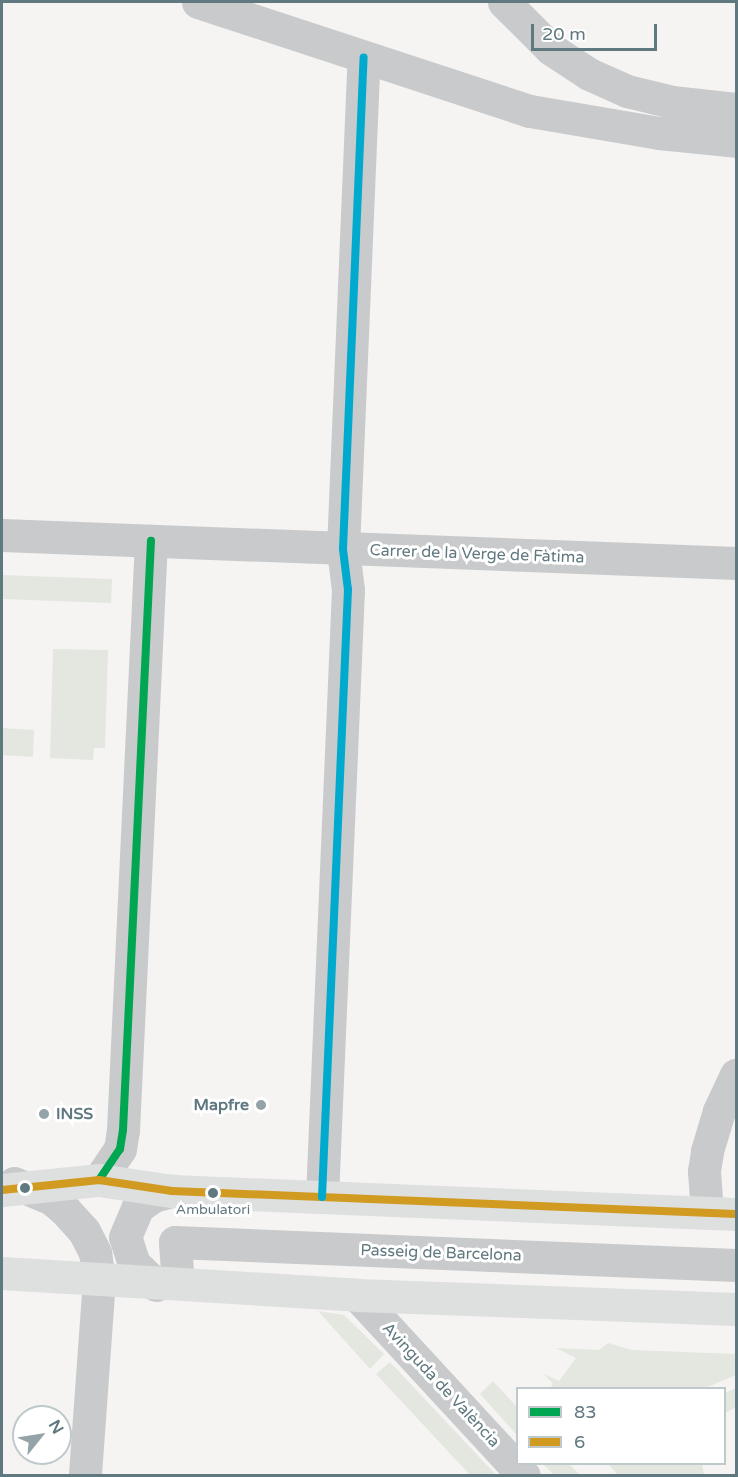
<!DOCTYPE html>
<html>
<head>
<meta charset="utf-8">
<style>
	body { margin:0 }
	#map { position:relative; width:738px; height:1477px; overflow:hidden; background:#f5f4f3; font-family:"Varela Round",sans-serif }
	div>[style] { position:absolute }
	.green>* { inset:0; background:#e4e6e0 }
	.pedestrian>* { height:33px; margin:-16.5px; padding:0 16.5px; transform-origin:16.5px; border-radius:16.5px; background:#c9cacb }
	.minor>* { height:33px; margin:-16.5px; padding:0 16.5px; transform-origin:16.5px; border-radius:16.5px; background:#c9cacb }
	.secondary>* { height:33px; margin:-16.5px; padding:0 16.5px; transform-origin:16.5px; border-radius:16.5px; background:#dedfdf }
	.bus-1>* { height:8px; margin:-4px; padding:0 4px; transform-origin:4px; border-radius:4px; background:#00a651 }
	.bus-2>* { height:8px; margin:-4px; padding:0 4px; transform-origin:4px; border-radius:4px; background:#d19a20 }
	.bus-3>* { height:8px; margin:-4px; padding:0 4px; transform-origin:4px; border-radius:4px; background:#00a9ce }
	.dots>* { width:16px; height:16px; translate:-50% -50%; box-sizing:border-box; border:3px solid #fff; border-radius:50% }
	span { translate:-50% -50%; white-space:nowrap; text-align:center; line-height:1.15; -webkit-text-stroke:6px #fff; paint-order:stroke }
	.bus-label { font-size:14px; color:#60787f }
	.street-label { font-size:16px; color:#60787f }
	.poi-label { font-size:16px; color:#60787f; font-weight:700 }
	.right { translate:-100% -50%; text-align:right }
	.left { translate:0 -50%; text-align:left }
	.frame { position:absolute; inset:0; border:3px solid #60787f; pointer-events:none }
	.legend { position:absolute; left:516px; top:1387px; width:210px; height:78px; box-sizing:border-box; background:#fff; border:2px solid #bfc9cc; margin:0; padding:8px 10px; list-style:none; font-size:18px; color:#60787f }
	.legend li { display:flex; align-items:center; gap:12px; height:30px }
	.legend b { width:30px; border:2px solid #bfc9cc }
	.north { position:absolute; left:12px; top:1405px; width:60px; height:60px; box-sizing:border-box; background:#fff; border:2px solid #bfc9cc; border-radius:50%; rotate:60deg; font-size:16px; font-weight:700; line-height:24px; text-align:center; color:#60787f }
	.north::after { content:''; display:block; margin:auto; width:21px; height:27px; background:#94a3a8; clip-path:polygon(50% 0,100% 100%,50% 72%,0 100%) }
	.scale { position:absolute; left:531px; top:24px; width:126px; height:27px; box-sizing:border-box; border:3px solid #60787f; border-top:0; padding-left:8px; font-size:18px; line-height:21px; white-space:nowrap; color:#60787f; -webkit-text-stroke:4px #fff; paint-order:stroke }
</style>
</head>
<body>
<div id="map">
	<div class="green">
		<div style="clip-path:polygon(2px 575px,112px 579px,111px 603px,2px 599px)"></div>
		<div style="clip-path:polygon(53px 649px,108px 650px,105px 748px,94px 748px,93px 760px,50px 758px)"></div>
		<div style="clip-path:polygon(2px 728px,34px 730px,33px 757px,2px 755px)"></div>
		<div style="clip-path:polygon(318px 1311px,344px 1315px,384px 1354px,370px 1369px)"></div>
		<div style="clip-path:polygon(608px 1343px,632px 1350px,736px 1354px,736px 1375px,705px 1388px,550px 1388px,553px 1384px,544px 1374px,559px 1381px,576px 1358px,556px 1348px,599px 1350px)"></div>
		<div style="clip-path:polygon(390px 1362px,496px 1475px,470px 1475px,376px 1374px)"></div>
		<div style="clip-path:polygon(493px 1381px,517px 1407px,517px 1435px,480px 1394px)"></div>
		<div style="clip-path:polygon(736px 1388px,736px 1407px,725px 1413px,725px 1393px)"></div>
		<div style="clip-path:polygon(543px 1464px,569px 1464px,580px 1475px,554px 1475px)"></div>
		<div style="clip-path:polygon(608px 1464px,702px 1464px,704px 1475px,618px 1475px)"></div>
	</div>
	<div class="pedestrian">
		<div style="left:177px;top:1271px;width:29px;rotate:-94deg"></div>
		<div style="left:175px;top:1242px;width:561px;rotate:2.35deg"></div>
	</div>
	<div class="minor">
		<div style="left:198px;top:2px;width:349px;rotate:18.2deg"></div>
		<div style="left:530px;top:111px;width:131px;rotate:9.7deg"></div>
		<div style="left:659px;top:133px;width:77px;rotate:5.9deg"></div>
		<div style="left:504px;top:2px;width:66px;rotate:45deg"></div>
		<div style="left:551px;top:49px;width:45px;rotate:33.3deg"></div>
		<div style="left:589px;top:74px;width:42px;rotate:24.1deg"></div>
		<div style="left:627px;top:91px;width:46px;rotate:13.7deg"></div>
		<div style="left:672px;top:102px;width:64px;rotate:6.2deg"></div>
		<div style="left:2px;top:535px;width:735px;rotate:2.18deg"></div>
		<div style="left:99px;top:1180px;width:37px;rotate:-56deg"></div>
		<div style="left:120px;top:1149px;width:19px;rotate:-81deg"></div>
		<div style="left:123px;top:1130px;width:590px;rotate:-87.28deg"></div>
		<div style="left:14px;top:1183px;width:41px;rotate:22.8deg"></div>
		<div style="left:52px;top:1199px;width:16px;rotate:40deg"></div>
		<div style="left:64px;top:1209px;width:30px;rotate:48deg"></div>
		<div style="left:84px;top:1231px;width:25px;rotate:63deg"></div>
		<div style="left:95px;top:1253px;width:26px;rotate:81deg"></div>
		<div style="left:99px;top:1279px;width:197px;rotate:94.1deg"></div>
		<div style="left:322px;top:1197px;width:608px;rotate:-87.55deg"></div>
		<div style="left:348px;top:590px;width:41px;rotate:-97deg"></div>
		<div style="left:343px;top:549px;width:492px;rotate:-87.6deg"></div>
		<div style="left:707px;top:1212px;width:41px;rotate:-94.2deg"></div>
		<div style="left:704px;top:1171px;width:20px;rotate:-81deg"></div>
		<div style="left:707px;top:1151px;width:42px;rotate:-73.3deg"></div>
		<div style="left:719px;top:1111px;width:40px;rotate:-65deg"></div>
		<div style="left:156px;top:1285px;width:30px;rotate:-136deg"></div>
		<div style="left:134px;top:1264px;width:28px;rotate:-108deg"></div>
		<div style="left:125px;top:1237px;width:33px;rotate:-67deg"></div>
		<div style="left:138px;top:1207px;width:19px;rotate:-36deg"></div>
		<div style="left:153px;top:1196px;width:20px;rotate:-15deg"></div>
		<div style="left:357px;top:1295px;width:246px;rotate:47.3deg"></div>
	</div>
	<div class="secondary">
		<div style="left:2px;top:1190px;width:98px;rotate:-5.9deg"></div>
		<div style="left:99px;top:1180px;width:74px;rotate:8.6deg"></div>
		<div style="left:172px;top:1191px;width:564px;rotate:2.34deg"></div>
		<div style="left:2px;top:1273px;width:356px;rotate:3.5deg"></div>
		<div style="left:357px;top:1295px;width:379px;rotate:2.1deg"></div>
	</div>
	<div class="bus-1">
		<div style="left:99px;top:1180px;width:37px;rotate:-56deg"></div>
		<div style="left:120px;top:1149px;width:19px;rotate:-81deg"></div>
		<div style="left:123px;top:1130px;width:590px;rotate:-87.28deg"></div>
	</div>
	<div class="bus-2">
		<div style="left:2px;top:1190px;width:98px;rotate:-5.9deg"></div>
		<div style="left:99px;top:1180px;width:74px;rotate:8.6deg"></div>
		<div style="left:172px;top:1191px;width:564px;rotate:2.34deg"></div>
	</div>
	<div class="bus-3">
		<div style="left:322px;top:1197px;width:608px;rotate:-87.55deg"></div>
		<div style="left:348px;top:590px;width:41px;rotate:-97deg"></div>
		<div style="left:343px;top:549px;width:492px;rotate:-87.6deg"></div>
	</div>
	<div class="dots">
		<div style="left:261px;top:1105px;background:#94a3a8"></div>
		<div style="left:44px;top:1114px;background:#94a3a8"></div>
		<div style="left:25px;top:1188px;background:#60787f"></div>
		<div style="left:213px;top:1193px;background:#60787f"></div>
	</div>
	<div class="bus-label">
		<span style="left:213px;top:1210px">Ambulatori</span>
	</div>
	<div class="street-label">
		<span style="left:477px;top:554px;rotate:2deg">Carrer de la Verge de Fàtima</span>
		<span style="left:441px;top:1253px;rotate:2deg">Passeig de Barcelona</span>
		<span style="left:441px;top:1385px;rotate:47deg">Avinguda de València</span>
	</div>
	<div class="poi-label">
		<span class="right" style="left:249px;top:1105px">Mapfre</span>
		<span class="left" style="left:56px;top:1114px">INSS</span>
	</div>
	<div class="frame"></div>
	<ul class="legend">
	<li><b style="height:8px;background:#00a651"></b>83</li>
	<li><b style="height:8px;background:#d19a20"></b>6</li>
	</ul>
	<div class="north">N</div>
	<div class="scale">20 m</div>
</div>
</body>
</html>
